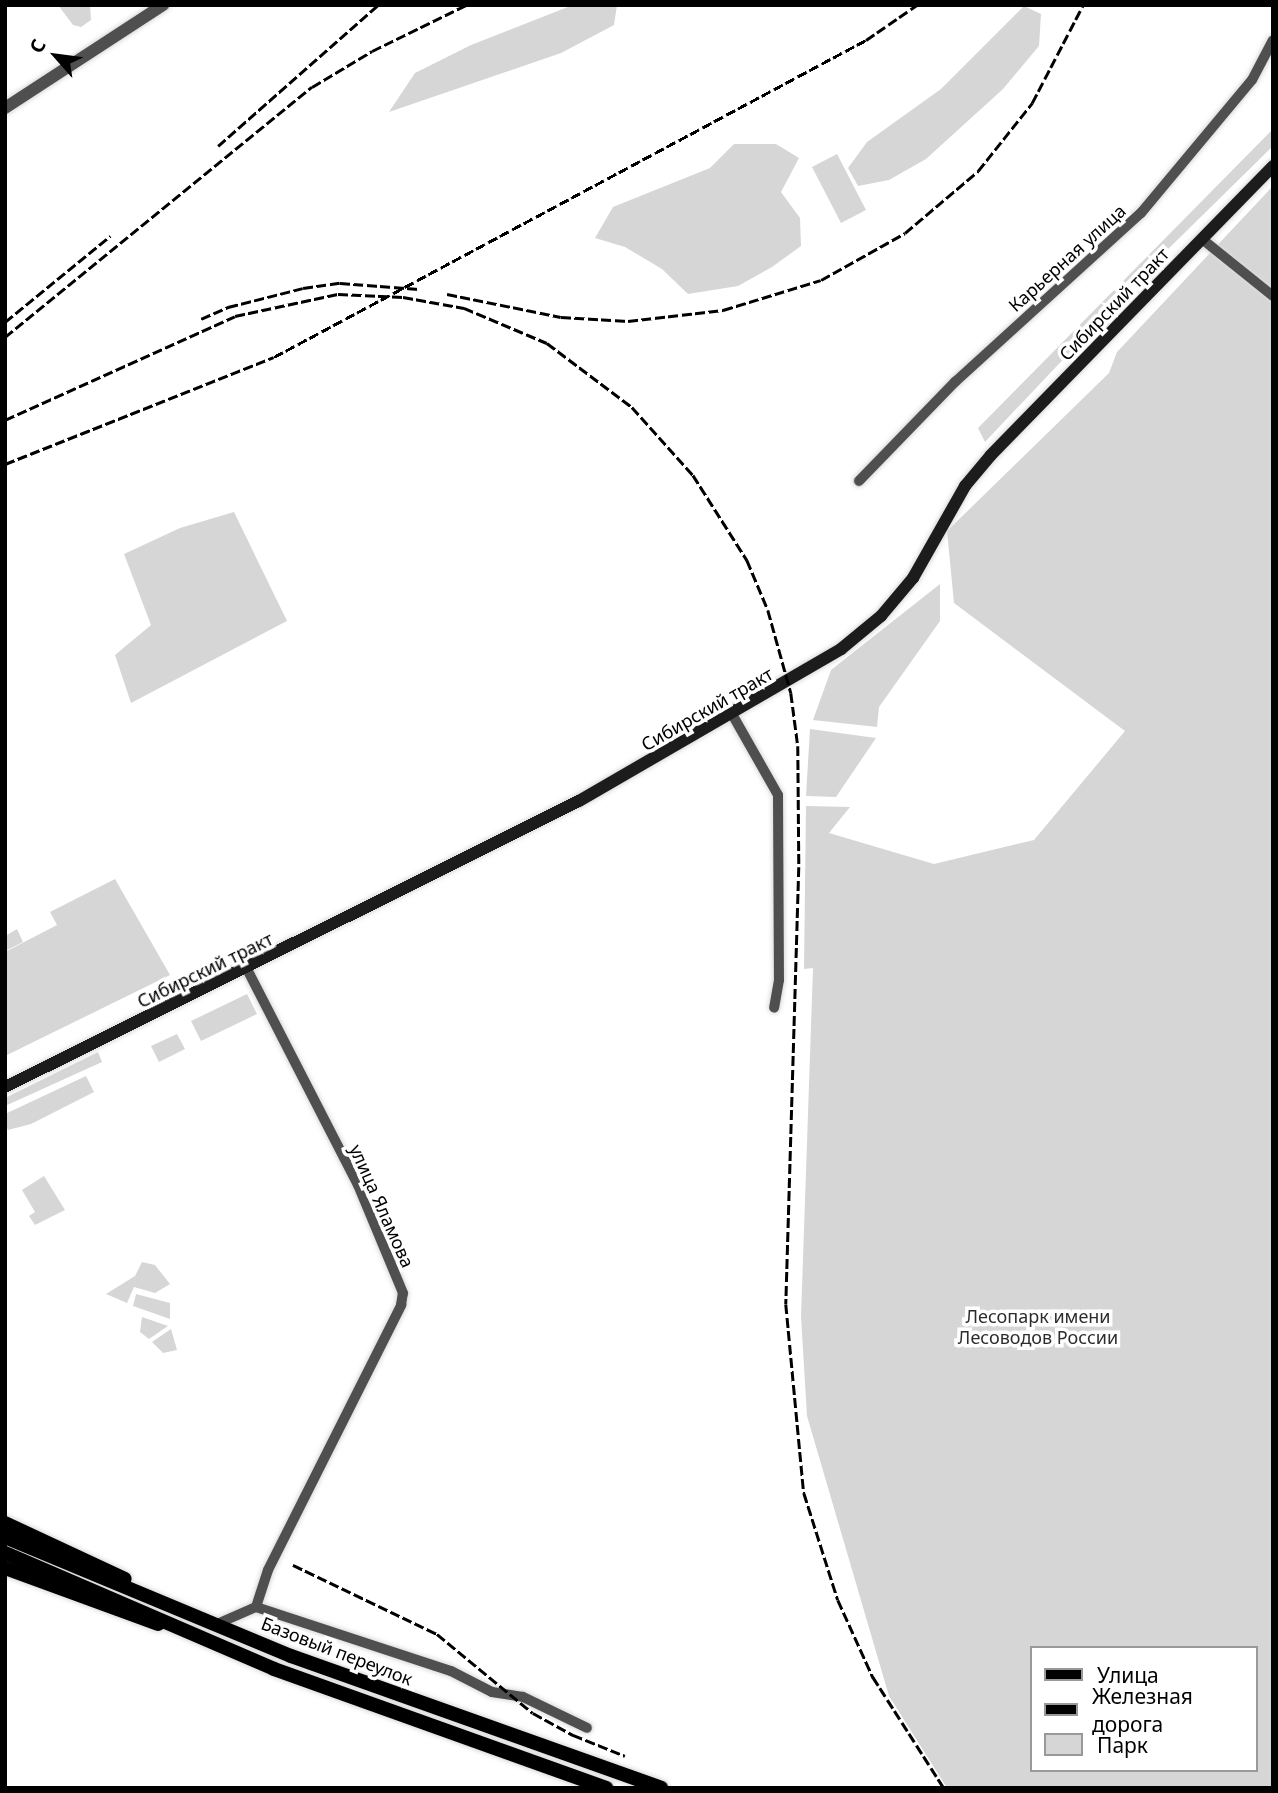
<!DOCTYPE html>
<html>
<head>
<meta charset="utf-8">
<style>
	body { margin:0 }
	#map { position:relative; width:1278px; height:1793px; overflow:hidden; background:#fff; font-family:"Noto Sans",sans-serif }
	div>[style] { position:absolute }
	.green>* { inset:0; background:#d6d6d6 }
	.roads { filter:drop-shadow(0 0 2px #dbdbdb) drop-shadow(0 0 2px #dbdbdb) }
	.minor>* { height:10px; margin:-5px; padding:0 5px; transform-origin:5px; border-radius:5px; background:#4f4f4f }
	.tertiary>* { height:12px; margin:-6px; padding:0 6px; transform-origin:6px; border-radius:6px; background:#4f4f4f }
	.secondary>* { height:12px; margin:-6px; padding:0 6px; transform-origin:6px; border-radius:6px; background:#1c1c1c }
	.primary>* { height:14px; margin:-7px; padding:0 7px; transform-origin:7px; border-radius:7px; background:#000 }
	.rail>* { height:2.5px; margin-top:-1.25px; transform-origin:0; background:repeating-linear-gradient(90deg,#000 0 10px,transparent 0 13.5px) }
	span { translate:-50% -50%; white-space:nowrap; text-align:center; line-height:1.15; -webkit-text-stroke:7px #fff; paint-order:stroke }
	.street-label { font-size:18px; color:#000 }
	.park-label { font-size:18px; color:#2d2d2d }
	.frame { position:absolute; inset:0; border:7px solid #000; pointer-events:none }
	.legend { position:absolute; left:1030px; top:1646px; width:228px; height:126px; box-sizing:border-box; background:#fff; border:2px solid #999; margin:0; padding:9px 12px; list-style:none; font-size:21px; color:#000 }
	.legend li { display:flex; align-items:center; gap:14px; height:35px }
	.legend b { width:35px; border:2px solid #999 }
	.north { position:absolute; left:21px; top:21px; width:70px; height:70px; -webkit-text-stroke:5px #fff; paint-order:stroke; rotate:298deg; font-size:19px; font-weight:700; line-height:28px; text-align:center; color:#000 }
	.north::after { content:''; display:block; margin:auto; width:24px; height:32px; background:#000; clip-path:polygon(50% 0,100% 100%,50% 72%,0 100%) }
</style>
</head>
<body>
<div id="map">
	<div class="green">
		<div style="clip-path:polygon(58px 5px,90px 5px,91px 20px,81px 27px,73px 25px)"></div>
		<div style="clip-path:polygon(573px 5px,617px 5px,614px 25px,561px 53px,389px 112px,415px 73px,471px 45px)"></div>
		<div style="clip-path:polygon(1024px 6px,1041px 14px,1039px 46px,1003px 89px,926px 159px,889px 180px,858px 186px,848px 168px,867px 142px,941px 89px)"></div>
		<div style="clip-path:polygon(1273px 129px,1273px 146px,1158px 259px,985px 442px,978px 428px)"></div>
		<div style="clip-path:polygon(734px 144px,776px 144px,799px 158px,781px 192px,800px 218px,801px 246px,772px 267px,738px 286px,688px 294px,662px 269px,625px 247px,595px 238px,613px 207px,710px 168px)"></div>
		<div style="clip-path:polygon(837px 154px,866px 210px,841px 223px,812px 167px)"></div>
		<div style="clip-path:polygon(evenodd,1273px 186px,1273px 1788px,947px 1788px,889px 1696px,807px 1416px,801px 1317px,813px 968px,804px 969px,806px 806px,850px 807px,829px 833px,934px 864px,1034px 840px,1125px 731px,954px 603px,947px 531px,1109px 373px,1117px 352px,1273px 186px,1031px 1648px,1255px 1648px,1255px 1770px,1031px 1770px,1031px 1648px)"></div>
		<div style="clip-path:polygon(234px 512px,287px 621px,131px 703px,115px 655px,151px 625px,124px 554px,180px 528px)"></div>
		<div style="clip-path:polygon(940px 584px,940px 621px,879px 707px,877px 727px,813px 720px,831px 670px)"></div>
		<div style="clip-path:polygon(810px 729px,876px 738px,836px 797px,806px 796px)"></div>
		<div style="clip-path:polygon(115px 879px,170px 975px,5px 1056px,5px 952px,57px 925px,50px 912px)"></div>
		<div style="clip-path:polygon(17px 929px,23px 942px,5px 951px,5px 936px)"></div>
		<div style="clip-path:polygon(247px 994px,257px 1014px,201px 1041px,191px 1021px)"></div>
		<div style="clip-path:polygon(177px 1034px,185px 1049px,159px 1062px,151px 1046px)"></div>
		<div style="clip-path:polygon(98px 1052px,102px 1062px,5px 1106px,5px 1098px)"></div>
		<div style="clip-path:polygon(86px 1076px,94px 1092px,31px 1124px,8px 1130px,5px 1125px,5px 1114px)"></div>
		<div style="clip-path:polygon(44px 1176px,65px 1210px,35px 1225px,29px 1216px,35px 1212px,22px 1190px)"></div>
		<div style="clip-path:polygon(142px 1262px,155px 1265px,170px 1284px,155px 1293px,134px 1287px,127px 1303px,106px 1294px,135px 1276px)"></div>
		<div style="clip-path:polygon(136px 1294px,170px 1303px,170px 1319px,133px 1306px)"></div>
		<div style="clip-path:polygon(142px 1317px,168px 1326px,149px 1339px,140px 1332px)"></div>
		<div style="clip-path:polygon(171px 1329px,177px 1350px,163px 1353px,152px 1342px)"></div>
	</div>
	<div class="roads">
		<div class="minor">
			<div style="left:1202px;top:239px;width:91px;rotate:38.8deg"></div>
			<div style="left:859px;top:481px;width:138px;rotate:-45.9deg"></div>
			<div style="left:955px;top:382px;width:251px;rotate:-42.3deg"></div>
			<div style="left:1141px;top:213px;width:173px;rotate:-50.2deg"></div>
			<div style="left:1252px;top:80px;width:45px;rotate:-62.3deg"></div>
			<div style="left:732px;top:714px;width:93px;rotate:60.4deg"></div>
			<div style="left:778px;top:795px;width:185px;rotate:89.7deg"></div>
			<div style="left:779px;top:980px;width:28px;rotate:100deg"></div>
			<div style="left:256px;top:1607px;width:205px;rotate:18.2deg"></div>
			<div style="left:451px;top:1671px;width:46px;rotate:27.1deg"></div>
			<div style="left:492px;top:1692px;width:31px;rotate:9deg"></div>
			<div style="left:523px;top:1697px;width:71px;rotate:25.8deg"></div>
			<div style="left:217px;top:1624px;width:43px;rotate:-23.6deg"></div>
			<div style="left:256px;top:1607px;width:39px;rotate:-72deg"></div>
			<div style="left:268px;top:1570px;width:297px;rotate:-63.3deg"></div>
			<div style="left:401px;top:1305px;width:12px;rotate:-81deg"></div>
			<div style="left:403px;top:1293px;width:117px;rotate:-112.6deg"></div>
			<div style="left:358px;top:1185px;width:243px;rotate:-117.2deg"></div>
		</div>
		<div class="tertiary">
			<div style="left:5px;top:108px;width:189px;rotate:-33.1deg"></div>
		</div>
		<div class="secondary">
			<div style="left:5px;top:1087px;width:641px;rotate:-26.49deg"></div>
			<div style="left:579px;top:801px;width:303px;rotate:-30.1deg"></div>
			<div style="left:841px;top:649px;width:52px;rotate:-39.5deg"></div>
			<div style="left:881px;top:616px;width:50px;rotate:-49.9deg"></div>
			<div style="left:913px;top:578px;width:106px;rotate:-60.5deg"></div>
			<div style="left:965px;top:486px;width:40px;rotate:-50deg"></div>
			<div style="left:991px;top:455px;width:404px;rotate:-45.7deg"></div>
		</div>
		<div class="primary">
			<div style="left:5px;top:1523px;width:132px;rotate:25deg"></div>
			<div style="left:5px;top:1537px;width:310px;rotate:22.6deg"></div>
			<div style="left:291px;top:1656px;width:393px;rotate:19.6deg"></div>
			<div style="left:5px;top:1553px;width:293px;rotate:23.3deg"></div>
			<div style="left:274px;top:1669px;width:353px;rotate:19.7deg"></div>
			<div style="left:5px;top:1568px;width:163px;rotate:20.1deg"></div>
		</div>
	</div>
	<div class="rail">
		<div style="left:218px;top:146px;width:213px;rotate:-41.4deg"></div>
		<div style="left:447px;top:294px;width:116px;rotate:11.4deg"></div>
		<div style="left:561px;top:317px;width:67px;rotate:3.4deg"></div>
		<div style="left:628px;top:321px;width:96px;rotate:-6.6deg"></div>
		<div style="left:723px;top:310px;width:102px;rotate:-17deg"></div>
		<div style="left:821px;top:280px;width:96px;rotate:-29.2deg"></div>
		<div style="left:905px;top:233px;width:96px;rotate:-40.3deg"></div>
		<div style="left:978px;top:171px;width:87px;rotate:-51.5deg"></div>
		<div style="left:1032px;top:103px;width:110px;rotate:-62.5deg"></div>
		<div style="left:201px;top:319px;width:30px;rotate:-24deg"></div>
		<div style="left:228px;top:307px;width:77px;rotate:-14.2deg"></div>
		<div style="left:303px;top:288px;width:37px;rotate:-8deg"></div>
		<div style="left:340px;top:283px;width:79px;rotate:4.3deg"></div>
		<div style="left:5px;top:322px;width:136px;rotate:-39.3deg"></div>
		<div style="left:5px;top:337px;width:396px;rotate:-39.2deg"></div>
		<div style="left:312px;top:87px;width:70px;rotate:-31deg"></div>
		<div style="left:372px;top:51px;width:105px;rotate:-26.1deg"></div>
		<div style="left:5px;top:420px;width:252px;rotate:-24.3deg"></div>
		<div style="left:235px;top:316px;width:105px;rotate:-12.1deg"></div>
		<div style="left:338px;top:294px;width:65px;rotate:2.6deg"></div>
		<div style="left:403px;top:297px;width:62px;rotate:10.2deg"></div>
		<div style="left:464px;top:308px;width:90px;rotate:22.9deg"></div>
		<div style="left:547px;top:343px;width:106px;rotate:37deg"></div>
		<div style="left:632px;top:407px;width:91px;rotate:48.1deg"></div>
		<div style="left:693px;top:475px;width:101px;rotate:57.6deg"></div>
		<div style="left:747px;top:560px;width:54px;rotate:67.2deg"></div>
		<div style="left:768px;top:610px;width:86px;rotate:74.5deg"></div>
		<div style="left:791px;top:693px;width:53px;rotate:82.5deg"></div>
		<div style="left:798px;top:746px;width:121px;rotate:89.5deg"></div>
		<div style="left:799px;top:867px;width:437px;rotate:91.7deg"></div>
		<div style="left:786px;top:1304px;width:190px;rotate:84.6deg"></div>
		<div style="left:804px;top:1493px;width:112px;rotate:72.4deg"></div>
		<div style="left:838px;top:1600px;width:85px;rotate:65.6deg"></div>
		<div style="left:873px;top:1677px;width:132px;rotate:57.4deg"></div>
		<div style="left:5px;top:464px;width:289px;rotate:-21.7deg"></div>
		<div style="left:274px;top:357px;width:672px;rotate:-28.17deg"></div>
		<div style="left:866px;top:40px;width:62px;rotate:-34.5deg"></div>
		<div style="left:293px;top:1565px;width:160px;rotate:25.6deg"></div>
		<div style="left:437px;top:1634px;width:124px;rotate:39.5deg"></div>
		<div style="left:533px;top:1713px;width:46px;rotate:28.8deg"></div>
		<div style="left:573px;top:1735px;width:56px;rotate:22deg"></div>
	</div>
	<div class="street-label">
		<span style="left:1067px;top:258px;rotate:-42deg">Карьерная улица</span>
		<span style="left:1114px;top:304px;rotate:-46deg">Сибирский тракт</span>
		<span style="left:707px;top:709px;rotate:-30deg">Сибирский тракт</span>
		<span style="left:205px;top:970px;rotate:-26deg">Сибирский тракт</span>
		<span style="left:382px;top:1206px;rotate:66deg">улица Яламова</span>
		<span style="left:337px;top:1651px;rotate:21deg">Базовый переулок</span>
	</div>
	<div class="park-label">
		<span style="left:1038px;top:1327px">Лесопарк имени<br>Лесоводов России</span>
	</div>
	<div class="frame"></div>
	<ul class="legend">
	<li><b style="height:9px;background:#000"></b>Улица</li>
	<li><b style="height:9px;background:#000"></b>Железная дорога</li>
	<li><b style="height:19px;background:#d6d6d6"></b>Парк</li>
	</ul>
	<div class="north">С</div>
</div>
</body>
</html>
